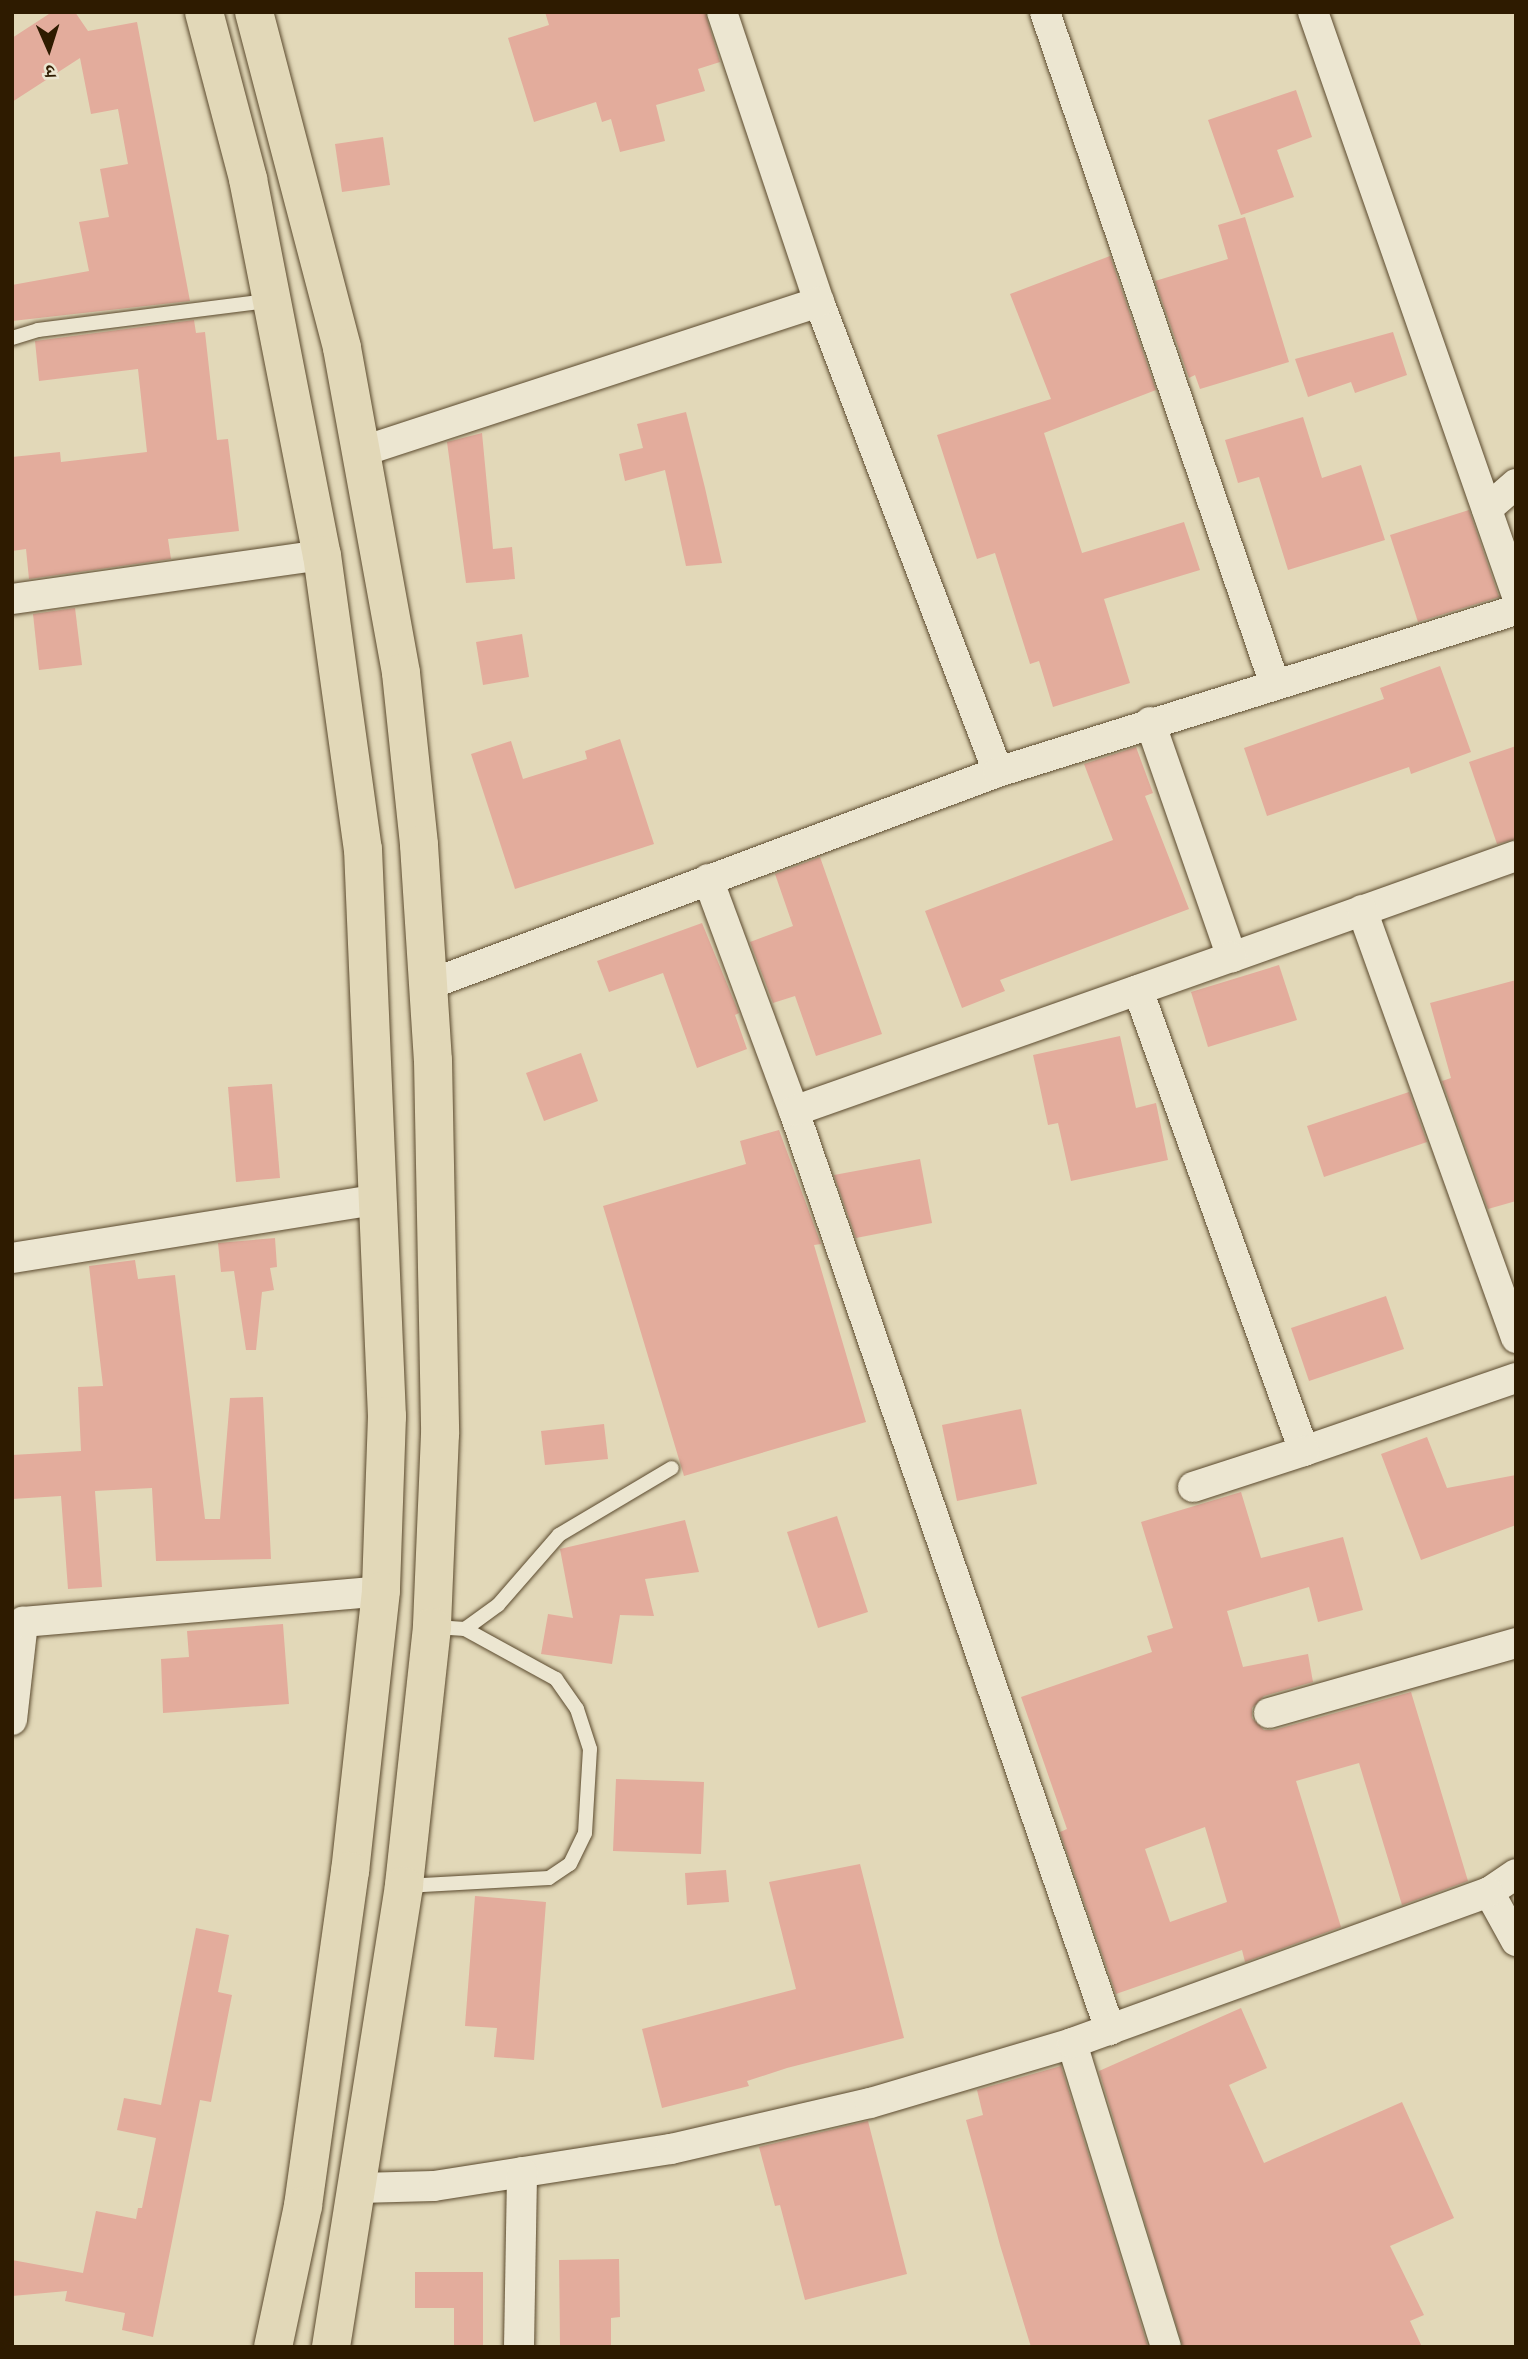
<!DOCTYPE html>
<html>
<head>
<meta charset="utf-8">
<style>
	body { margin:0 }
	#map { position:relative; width:1528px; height:2359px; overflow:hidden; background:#e2d8b8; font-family:"IM FELL DW Pica","Noto Serif Devanagari",serif }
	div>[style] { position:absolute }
	.building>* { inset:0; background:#e3ac9c }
	.roads { filter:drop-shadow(0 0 2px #5b4a2e) drop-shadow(0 0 2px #5b4a2e) }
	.lane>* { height:14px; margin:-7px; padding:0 7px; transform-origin:7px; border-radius:7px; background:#ece6d1 }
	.street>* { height:30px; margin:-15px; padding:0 15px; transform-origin:15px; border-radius:15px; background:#ece6d1 }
	.highway>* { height:38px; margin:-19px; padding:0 19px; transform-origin:19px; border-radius:19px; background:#e2d8b8 }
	span { translate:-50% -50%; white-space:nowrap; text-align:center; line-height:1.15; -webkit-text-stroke:7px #ece6d1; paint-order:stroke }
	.frame { position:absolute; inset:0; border:14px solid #2e1b00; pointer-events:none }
	.north { position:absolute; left:14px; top:14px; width:70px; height:70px; -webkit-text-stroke:5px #ece6d1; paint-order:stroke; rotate:177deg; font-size:19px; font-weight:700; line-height:28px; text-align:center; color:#2e1b00 }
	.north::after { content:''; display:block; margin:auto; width:24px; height:32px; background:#2e1b00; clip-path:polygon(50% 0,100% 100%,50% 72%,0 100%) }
</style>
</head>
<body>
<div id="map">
	<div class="building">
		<div style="clip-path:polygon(52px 12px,75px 12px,88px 31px,137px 22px,190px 301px,12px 321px,12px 285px,89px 271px,79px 222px,109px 217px,100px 169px,128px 164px,118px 109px,91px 114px,80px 58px,12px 102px,12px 38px)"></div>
		<div style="clip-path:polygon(545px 12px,705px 12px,720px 62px,698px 69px,705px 91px,656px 105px,665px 141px,620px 152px,611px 119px,602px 122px,596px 102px,534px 122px,508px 38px,549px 25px)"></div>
		<div style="clip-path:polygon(1296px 90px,1312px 137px,1277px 150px,1294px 197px,1241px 215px,1208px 120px)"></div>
		<div style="clip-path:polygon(383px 137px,390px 185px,342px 192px,335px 144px)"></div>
		<div style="clip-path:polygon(1245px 217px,1289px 362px,1200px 389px,1195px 375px,1189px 378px,1155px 281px,1228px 259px,1218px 225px)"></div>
		<div style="clip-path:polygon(1110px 256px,1156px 390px,1044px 433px,1082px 553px,1184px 522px,1200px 570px,1104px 599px,1130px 683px,1053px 707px,1039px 661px,1030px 664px,995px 553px,977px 559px,937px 435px,1051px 399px,1010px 294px)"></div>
		<div style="clip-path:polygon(194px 320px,196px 333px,205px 332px,217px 440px,228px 439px,239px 531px,168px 539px,171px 559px,29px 579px,26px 549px,12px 551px,12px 457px,60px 452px,61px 462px,147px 452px,138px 369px,39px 381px,35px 341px)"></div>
		<div style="clip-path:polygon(1393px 332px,1407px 375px,1355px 393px,1351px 382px,1308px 397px,1295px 359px)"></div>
		<div style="clip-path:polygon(686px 412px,705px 488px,722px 563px,686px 566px,665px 470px,625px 481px,619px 454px,643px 448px,637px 424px)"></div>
		<div style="clip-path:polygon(1303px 417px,1322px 478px,1361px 465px,1385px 540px,1288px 570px,1259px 477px,1238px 483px,1225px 440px)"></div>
		<div style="clip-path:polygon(482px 433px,493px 549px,512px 547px,515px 579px,466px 583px,447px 442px)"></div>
		<div style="clip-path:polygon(1469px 510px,1499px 597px,1418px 622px,1390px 535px)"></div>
		<div style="clip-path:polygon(75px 608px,82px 665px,39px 670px,33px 614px)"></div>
		<div style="clip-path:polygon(522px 634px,529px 677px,483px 685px,476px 642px)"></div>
		<div style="clip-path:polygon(1440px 666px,1471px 752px,1411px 774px,1409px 767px,1267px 816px,1244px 748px,1384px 699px,1380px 688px)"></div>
		<div style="clip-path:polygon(620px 739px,654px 844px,515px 889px,471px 754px,511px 741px,523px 779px,587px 759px,585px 751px)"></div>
		<div style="clip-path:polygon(1516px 746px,1516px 839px,1497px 844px,1469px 762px)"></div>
		<div style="clip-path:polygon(1136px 747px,1153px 793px,1145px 796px,1189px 909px,1000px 980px,1005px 991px,962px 1008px,925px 911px,1113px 840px,1084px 764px)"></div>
		<div style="clip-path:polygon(820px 857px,882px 1034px,816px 1056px,795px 996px,773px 1003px,750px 942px,793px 926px,775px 874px)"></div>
		<div style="clip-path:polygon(702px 923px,739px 1013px,735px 1015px,747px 1049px,697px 1068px,663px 973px,609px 992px,597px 961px)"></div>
		<div style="clip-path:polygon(1279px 965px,1297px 1020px,1208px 1047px,1191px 992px)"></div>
		<div style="clip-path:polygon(1516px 980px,1516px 1201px,1488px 1209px,1442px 1081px,1451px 1078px,1430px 1003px)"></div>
		<div style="clip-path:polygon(1120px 1036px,1136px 1108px,1156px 1103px,1168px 1160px,1071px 1181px,1058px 1123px,1048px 1125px,1033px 1055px)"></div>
		<div style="clip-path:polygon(581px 1053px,598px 1101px,544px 1121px,526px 1073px)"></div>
		<div style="clip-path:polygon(272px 1084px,280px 1178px,236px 1182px,228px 1087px)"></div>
		<div style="clip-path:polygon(1409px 1092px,1427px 1142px,1324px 1177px,1307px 1126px)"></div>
		<div style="clip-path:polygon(779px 1130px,821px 1244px,814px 1245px,866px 1422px,684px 1476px,603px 1206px,746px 1164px,740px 1141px)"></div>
		<div style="clip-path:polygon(920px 1159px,932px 1223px,856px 1238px,834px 1175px)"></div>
		<div style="clip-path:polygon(275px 1238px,277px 1267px,270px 1268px,274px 1290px,262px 1292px,256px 1350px,246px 1350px,234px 1271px,221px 1272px,218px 1243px)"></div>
		<div style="clip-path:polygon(135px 1260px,138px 1279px,175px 1275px,205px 1519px,220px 1519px,230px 1398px,263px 1397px,271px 1559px,156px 1561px,152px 1488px,95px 1491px,102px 1587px,68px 1589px,61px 1496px,12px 1499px,12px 1455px,81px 1451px,78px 1387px,103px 1386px,89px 1266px)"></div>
		<div style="clip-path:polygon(1386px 1296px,1404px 1349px,1309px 1381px,1291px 1328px)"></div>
		<div style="clip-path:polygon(1021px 1409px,1037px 1484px,957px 1501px,942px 1425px)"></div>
		<div style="clip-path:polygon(604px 1424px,608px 1459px,545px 1465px,541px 1431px)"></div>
		<div style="clip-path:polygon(1427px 1437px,1447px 1488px,1516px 1475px,1516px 1525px,1421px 1560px,1381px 1454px)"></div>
		<div style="clip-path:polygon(evenodd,1241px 1492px,1261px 1558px,1343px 1537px,1363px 1610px,1318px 1622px,1309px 1587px,1227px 1611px,1243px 1667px,1308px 1654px,1313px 1682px,1264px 1696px,1252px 1708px,1252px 1718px,1264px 1730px,1274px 1730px,1411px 1692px,1468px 1881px,1402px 1905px,1359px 1763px,1296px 1781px,1341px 1927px,1245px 1962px,1242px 1950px,1116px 1994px,1060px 1832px,1067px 1829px,1021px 1697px,1152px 1652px,1147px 1636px,1173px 1628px,1141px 1522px,1241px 1492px,1205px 1827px,1227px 1902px,1170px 1922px,1145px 1849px,1205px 1827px)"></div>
		<div style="clip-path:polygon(837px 1516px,868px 1612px,818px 1628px,787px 1532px)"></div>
		<div style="clip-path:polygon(685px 1520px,699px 1572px,645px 1579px,654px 1616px,620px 1615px,612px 1664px,541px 1654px,548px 1614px,573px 1618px,560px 1549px)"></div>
		<div style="clip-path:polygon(283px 1624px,289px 1704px,163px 1713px,161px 1659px,189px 1657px,187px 1631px)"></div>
		<div style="clip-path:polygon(616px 1779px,704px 1782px,701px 1854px,613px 1851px)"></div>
		<div style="clip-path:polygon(860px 1864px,904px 2038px,787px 2068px,747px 2081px,749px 2086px,662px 2108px,642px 2029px,796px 1989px,769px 1882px)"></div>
		<div style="clip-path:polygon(726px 1870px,729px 1902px,687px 1905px,685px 1873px)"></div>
		<div style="clip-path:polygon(475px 1896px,546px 1902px,534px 2060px,494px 2057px,497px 2028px,465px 2026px)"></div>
		<div style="clip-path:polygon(196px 1928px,229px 1935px,218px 1992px,232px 1995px,211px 2102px,200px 2100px,153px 2337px,122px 2330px,125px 2313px,65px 2301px,67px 2291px,12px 2296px,12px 2260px,83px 2273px,96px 2211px,136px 2219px,138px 2208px,142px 2208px,156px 2138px,117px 2130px,124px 2098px,161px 2105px)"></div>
		<div style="clip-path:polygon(1241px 2008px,1267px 2068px,1229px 2085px,1264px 2163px,1402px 2102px,1454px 2218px,1390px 2246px,1424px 2315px,1410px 2321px,1422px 2347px,1183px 2347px,1099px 2071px)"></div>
		<div style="clip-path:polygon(1061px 2066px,1148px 2347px,1031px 2347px,1000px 2245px,966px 2120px,983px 2115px,977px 2090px)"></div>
		<div style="clip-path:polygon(868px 2121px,907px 2274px,805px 2300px,780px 2205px,775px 2206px,759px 2147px)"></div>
		<div style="clip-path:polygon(619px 2259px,620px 2317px,611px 2318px,611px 2347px,560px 2347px,559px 2260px)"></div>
		<div style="clip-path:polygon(415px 2272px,483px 2272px,483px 2347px,454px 2347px,454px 2308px,415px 2308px)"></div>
	</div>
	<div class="roads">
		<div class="lane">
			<div style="left:12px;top:338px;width:27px;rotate:-17deg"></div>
			<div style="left:38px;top:330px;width:233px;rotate:-7.2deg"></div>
			<div style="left:435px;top:1627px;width:30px;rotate:4deg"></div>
			<div style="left:465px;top:1629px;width:41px;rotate:-36deg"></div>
			<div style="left:498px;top:1605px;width:93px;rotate:-48.9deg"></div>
			<div style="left:559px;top:1535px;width:131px;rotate:-30.7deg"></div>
			<div style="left:405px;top:1886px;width:144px;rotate:-3.2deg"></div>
			<div style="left:549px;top:1878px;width:25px;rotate:-34deg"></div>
			<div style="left:570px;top:1864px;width:34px;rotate:-64deg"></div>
			<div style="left:585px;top:1833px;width:84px;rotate:-86.6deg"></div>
			<div style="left:590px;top:1749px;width:42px;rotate:-108deg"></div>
			<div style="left:577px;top:1709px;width:37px;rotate:-125deg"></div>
			<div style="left:556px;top:1679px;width:104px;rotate:-151.2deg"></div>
		</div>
		<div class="street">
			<div style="left:722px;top:12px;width:306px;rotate:71.5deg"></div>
			<div style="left:819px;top:302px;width:503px;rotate:69.15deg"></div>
			<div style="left:1045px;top:12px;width:708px;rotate:71.13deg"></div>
			<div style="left:1313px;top:12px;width:615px;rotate:70.74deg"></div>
			<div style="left:363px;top:451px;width:480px;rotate:-18.1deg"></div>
			<div style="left:1487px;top:509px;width:38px;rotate:-41deg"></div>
			<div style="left:12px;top:599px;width:313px;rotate:-8.1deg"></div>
			<div style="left:1150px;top:722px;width:249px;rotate:70.8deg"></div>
			<div style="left:1232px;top:957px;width:301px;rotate:-19.6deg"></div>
			<div style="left:708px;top:879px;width:247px;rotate:69.7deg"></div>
			<div style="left:794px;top:1111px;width:972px;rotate:71.02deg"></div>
			<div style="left:1362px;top:910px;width:455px;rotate:70.2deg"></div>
			<div style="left:428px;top:985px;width:608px;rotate:-20.49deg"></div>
			<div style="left:998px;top:772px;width:543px;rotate:-17.37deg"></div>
			<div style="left:1138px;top:990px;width:490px;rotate:70.2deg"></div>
			<div style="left:1304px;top:1451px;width:224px;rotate:-19deg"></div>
			<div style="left:794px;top:1111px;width:464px;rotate:-19.4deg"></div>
			<div style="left:12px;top:1258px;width:373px;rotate:-9.1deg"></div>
			<div style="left:1193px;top:1487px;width:117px;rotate:-18deg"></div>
			<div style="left:1269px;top:1713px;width:257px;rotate:-15.8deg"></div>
			<div style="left:12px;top:1720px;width:99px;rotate:-83.6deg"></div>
			<div style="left:23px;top:1622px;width:359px;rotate:-4.9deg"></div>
			<div style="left:1516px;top:1874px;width:32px;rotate:146deg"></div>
			<div style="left:1489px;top:1892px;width:56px;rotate:61.1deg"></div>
			<div style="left:359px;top:2188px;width:75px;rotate:-1.5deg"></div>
			<div style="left:434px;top:2186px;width:240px;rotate:-8.9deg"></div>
			<div style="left:671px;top:2149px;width:204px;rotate:-13deg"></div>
			<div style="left:870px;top:2103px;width:211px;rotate:-16.5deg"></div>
			<div style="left:519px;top:2347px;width:175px;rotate:-89deg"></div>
			<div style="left:1166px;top:2347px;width:318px;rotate:-107.2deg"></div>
			<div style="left:1072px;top:2043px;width:443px;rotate:-19.9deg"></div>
		</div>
		<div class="highway">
			<div style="left:204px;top:12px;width:173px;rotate:75.2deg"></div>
			<div style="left:248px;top:179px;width:383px;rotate:78.9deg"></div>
			<div style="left:322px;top:555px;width:297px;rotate:82.1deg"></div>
			<div style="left:363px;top:849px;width:568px;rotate:87.58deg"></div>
			<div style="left:387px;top:1416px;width:175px;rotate:92deg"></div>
			<div style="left:381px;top:1591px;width:282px;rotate:96.3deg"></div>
			<div style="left:350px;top:1871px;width:338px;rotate:98deg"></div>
			<div style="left:303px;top:2206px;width:144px;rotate:102deg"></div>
			<div style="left:254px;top:12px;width:347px;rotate:75.3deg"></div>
			<div style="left:342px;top:348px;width:330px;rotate:79.7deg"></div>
			<div style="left:401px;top:673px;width:173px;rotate:84deg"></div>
			<div style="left:419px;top:845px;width:215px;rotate:86.3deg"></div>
			<div style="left:433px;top:1060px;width:374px;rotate:88.9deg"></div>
			<div style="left:440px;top:1434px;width:193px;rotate:92.4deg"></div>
			<div style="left:432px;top:1627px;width:261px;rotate:96.2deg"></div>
			<div style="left:404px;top:1886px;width:467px;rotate:99deg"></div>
		</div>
	</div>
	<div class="frame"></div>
	<div class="north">उ</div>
</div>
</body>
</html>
